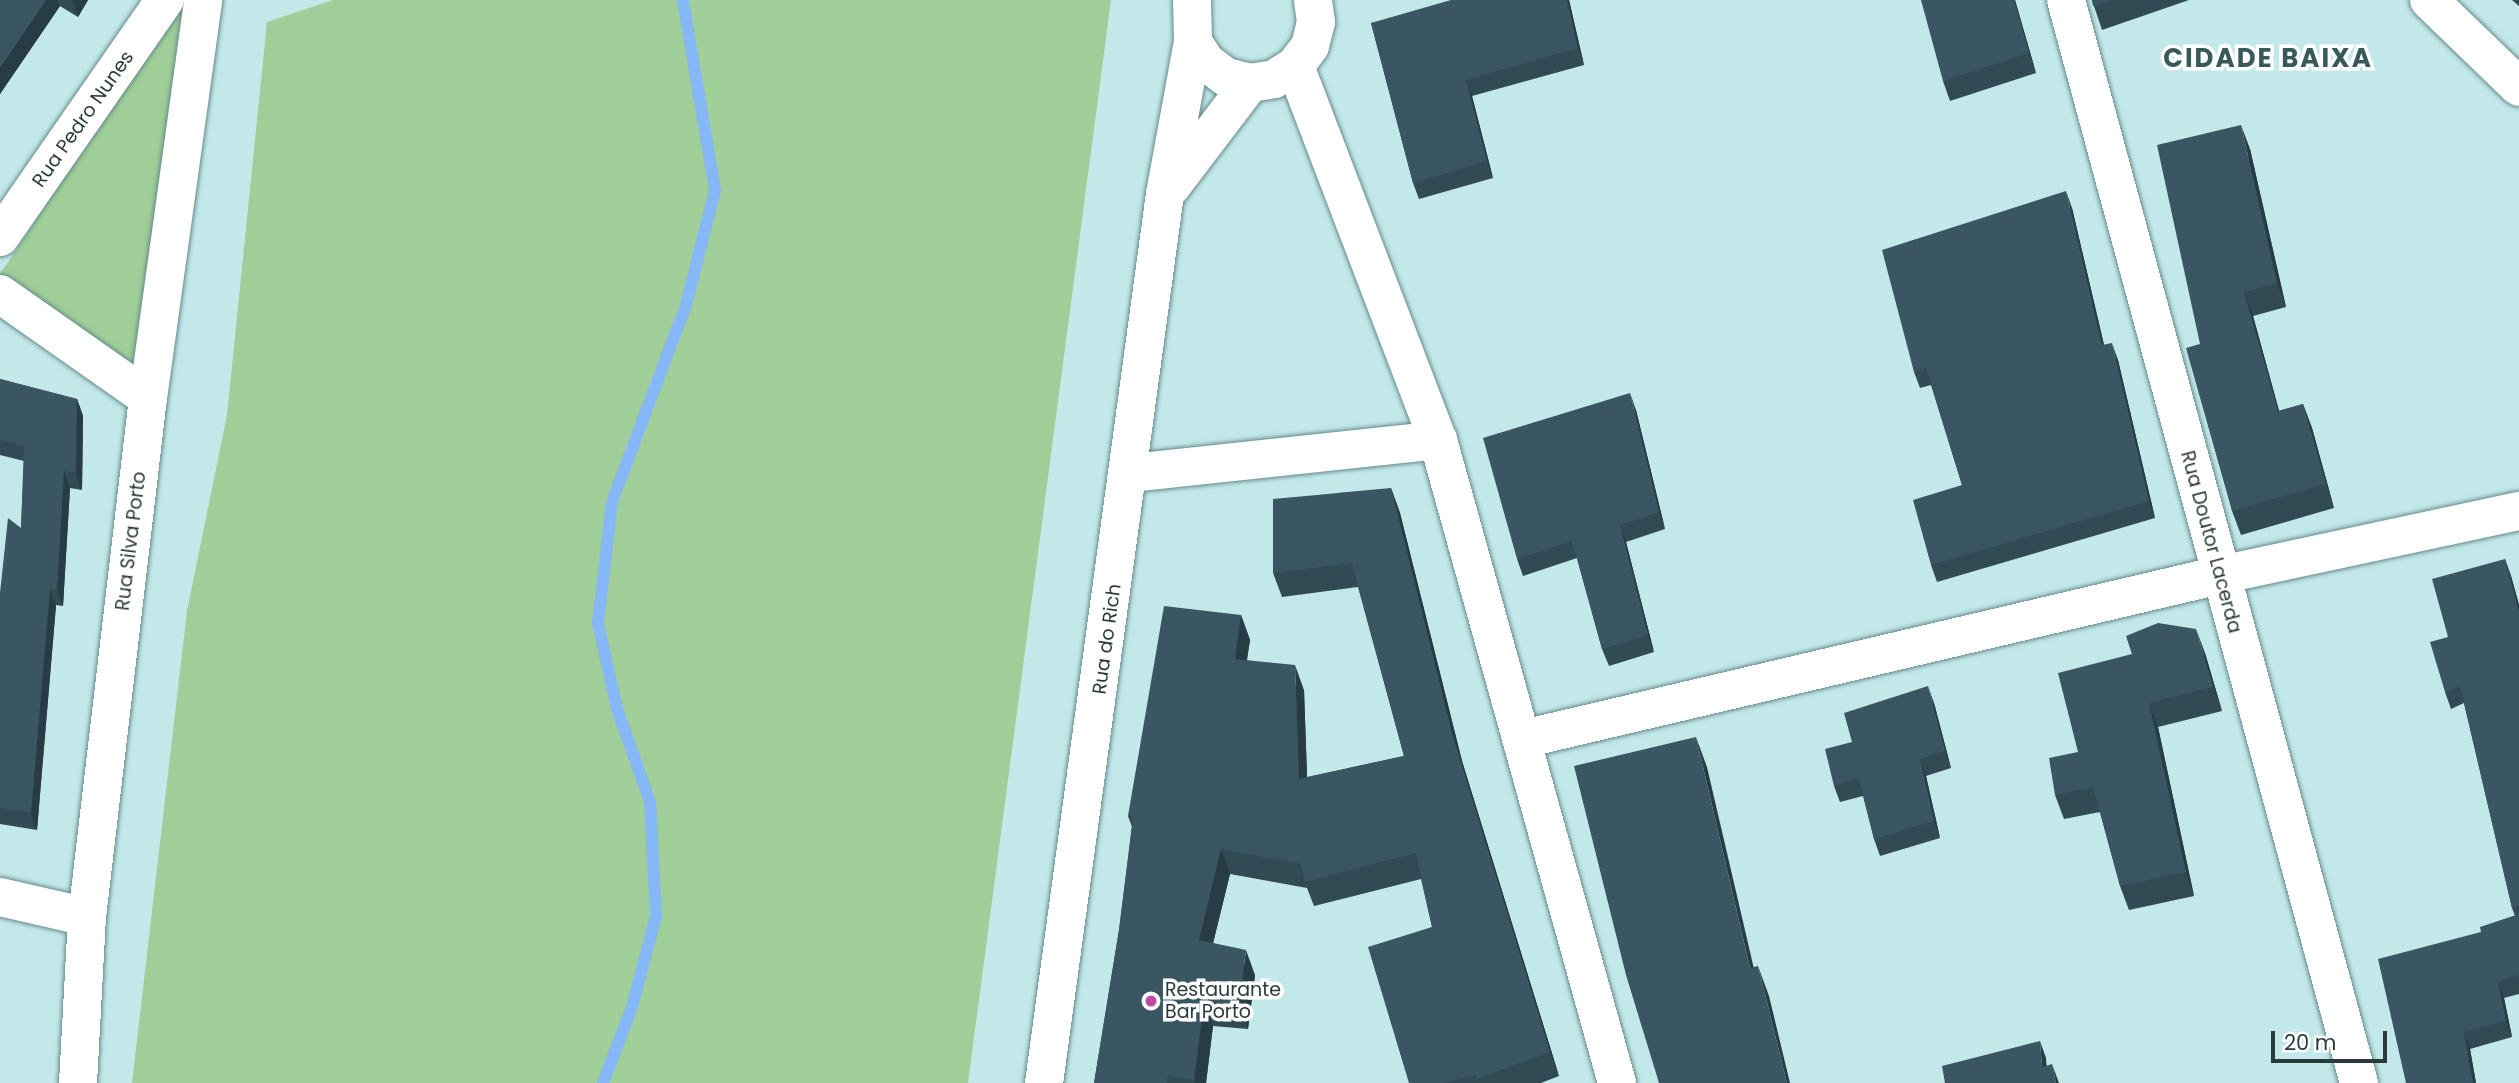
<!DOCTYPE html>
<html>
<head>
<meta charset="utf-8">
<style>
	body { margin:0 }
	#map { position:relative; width:2519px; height:1083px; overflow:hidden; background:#c2e8e9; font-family:Poppins,sans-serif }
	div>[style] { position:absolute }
	.green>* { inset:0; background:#9fce98 }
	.stream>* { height:12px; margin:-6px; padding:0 6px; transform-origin:6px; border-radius:6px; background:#86b7f6 }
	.roads { filter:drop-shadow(0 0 2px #668a8b) drop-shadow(0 0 2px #668a8b) }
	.minor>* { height:38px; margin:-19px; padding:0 19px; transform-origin:19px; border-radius:19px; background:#fff }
	.tertiary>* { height:38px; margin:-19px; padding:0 19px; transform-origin:19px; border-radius:19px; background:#fff }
	.secondary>* { height:38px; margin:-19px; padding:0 19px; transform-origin:19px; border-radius:19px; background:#fff }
	.wall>* { inset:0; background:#314a54 }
	.shaded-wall>* { inset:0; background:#283c45 }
	.building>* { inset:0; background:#395662 }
	.dots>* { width:19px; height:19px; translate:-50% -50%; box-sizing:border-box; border:4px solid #fff; border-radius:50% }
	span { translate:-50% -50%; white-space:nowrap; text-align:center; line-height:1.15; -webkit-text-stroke:7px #fff; paint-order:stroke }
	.street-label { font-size:19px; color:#2a3a3a }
	.poi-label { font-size:19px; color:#2a3a3a }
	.left { translate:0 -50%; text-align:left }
	.district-label { font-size:26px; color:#37595a; font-weight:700; letter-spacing:2px }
	.scale { position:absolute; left:2271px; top:1031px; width:116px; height:32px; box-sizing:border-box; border:4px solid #2a3a3a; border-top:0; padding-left:9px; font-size:21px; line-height:24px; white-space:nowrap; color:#2a3a3a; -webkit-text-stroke:5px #fff; paint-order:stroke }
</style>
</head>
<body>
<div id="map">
	<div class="green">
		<div style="clip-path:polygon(183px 0,188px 0,139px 375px,0 274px)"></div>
		<div style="clip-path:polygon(333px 0,1111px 0,968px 1083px,132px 1083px,187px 611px,227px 415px,267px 22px)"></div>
	</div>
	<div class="stream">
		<div style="left:603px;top:1083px;width:81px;rotate:-69.1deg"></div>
		<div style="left:632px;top:1007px;width:94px;rotate:-75.2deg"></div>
		<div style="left:656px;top:916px;width:114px;rotate:-93deg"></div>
		<div style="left:650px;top:802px;width:99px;rotate:-109.5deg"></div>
		<div style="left:617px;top:709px;width:88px;rotate:-102.5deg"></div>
		<div style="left:598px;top:623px;width:122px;rotate:-83.4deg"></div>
		<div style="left:612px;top:502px;width:210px;rotate:-69.4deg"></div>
		<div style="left:686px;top:305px;width:119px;rotate:-75.8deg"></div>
		<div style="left:715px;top:190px;width:193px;rotate:-99.6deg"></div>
	</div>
	<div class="roads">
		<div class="minor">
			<div style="left:1171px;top:187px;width:131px;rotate:-52.8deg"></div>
			<div style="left:0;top:237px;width:289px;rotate:-55.2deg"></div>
			<div style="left:0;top:294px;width:181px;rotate:35.1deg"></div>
			<div style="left:1130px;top:473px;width:310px;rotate:-6.1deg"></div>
			<div style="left:1523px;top:739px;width:716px;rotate:-13.24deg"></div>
			<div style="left:2220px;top:575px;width:306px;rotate:-12.1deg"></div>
			<div style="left:0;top:897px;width:89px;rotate:12.9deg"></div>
			<div style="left:78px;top:1083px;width:166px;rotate:-86.9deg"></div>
			<div style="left:87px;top:917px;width:523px;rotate:-83.3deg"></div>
			<div style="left:148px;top:398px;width:402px;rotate:-82.1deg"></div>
			<div style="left:1044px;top:1083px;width:897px;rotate:-82.25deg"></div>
			<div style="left:1165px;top:194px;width:155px;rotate:-79.6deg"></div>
		</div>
		<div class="tertiary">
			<div style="left:1192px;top:0;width:42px;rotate:88.6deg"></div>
			<div style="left:1193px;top:42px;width:24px;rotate:57deg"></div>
			<div style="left:1206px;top:62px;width:25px;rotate:37deg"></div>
			<div style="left:1226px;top:77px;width:25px;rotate:14deg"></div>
			<div style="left:1250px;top:83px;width:24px;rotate:-9deg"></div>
			<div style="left:1274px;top:79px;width:25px;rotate:-32deg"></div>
			<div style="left:1295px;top:66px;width:25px;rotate:-53deg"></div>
			<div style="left:1310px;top:46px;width:25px;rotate:-76deg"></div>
			<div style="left:1316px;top:22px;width:22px;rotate:-98deg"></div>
			<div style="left:1295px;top:66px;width:400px;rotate:69.1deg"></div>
			<div style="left:1438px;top:440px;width:667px;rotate:74.44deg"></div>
		</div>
		<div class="secondary">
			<div style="left:2066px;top:0;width:1122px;rotate:74.86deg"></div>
			<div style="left:2429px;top:0;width:125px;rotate:44deg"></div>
		</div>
	</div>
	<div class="wall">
		<div style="clip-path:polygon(0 0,88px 0,78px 17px,60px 6px,0 94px)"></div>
		<div style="clip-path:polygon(1569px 0,1584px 65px,1472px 96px,1493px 178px,1419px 199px,1413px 183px,1371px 23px)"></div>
		<div style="clip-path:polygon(2015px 0,2036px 73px,1950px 101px,1943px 81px)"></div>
		<div style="clip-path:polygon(2092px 0,2189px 0,2102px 30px)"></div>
		<div style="clip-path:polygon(2512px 0,2519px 0,2519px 6px)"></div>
		<div style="clip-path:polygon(2250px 149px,2286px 307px,2253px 316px,2279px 411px,2303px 404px,2312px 428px,2334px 508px,2241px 535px,2232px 511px,2200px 344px)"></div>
		<div style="clip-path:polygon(2072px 208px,2104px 345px,2118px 360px,2155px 518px,1937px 582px,1931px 565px,1962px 485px,1931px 385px,1920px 388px,1914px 372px)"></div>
		<div style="clip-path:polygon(0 379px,77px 399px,83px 416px,82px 490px,70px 488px,63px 606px,56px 605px,37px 830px,0 824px,0 593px,21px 528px,24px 461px,0 455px)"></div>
		<div style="clip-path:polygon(1636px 410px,1665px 529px,1626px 542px,1654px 652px,1609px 666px,1602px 649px,1577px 558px,1523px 576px,1517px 559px)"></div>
		<div style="clip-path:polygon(1391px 488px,1400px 513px,1462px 761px,1559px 1076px,1541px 1083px,1409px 1083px,1432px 927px,1421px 879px,1314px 906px,1307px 888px,1230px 874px,1213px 943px,1255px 975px,1248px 1029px,1213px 1026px,1206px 1083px,1094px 1083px,1119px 930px,1132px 827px,1128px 816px,1241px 615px,1250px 640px,1247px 660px,1304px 690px,1307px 777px,1404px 756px,1358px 587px,1282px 597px,1273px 573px)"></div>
		<div style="clip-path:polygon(2505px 559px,2511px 576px,2519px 605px,2519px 994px,2504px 998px,2512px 1037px,2470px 1049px,2476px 1083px,2406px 1083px,2481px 932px,2515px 916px,2512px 908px,2464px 703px,2451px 709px,2445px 692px,2448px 637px)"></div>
		<div style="clip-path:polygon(2205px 653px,2222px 711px,2158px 727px,2194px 896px,2129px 910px,2120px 886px,2100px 812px,2064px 819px,2055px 795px,2078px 752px)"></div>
		<div style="clip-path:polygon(1934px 703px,1951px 768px,1926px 776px,1940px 838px,1880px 856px,1874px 839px,1863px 796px,1840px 802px,1834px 786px,1852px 742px)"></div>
	</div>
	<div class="shaded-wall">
		<div style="clip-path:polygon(46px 0,57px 0,60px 6px,0 94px,0 68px)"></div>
		<div style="clip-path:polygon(72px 0,88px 0,78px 17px,72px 1px)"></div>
		<div style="clip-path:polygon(1567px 0,1569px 0,1584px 65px,1578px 48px)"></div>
		<div style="clip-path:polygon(2014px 0,2015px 0,2036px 73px,2029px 53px)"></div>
		<div style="clip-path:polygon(1466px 80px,1472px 96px,1493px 178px,1487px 161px)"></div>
		<div style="clip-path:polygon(2241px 125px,2250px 149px,2286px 307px,2277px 283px)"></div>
		<div style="clip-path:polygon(2066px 191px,2072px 208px,2108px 362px,2102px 345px)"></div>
		<div style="clip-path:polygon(2244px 292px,2253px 316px,2286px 436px,2278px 411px)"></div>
		<div style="clip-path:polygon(2112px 343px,2118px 360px,2155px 518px,2149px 501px)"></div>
		<div style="clip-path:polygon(1630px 393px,1636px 410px,1665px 529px,1659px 512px)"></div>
		<div style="clip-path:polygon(77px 399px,83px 416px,82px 490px,76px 473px)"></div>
		<div style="clip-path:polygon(2303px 404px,2312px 428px,2334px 508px,2326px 484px)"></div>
		<div style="clip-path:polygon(64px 471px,70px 488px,63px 606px,57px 589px)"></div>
		<div style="clip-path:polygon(1391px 488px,1400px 513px,1462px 761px,1559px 1076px,1550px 1052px,1453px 737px)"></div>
		<div style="clip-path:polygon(1620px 525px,1626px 542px,1654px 652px,1648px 635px)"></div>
		<div style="clip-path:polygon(2505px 559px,2511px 576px,2519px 605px,2519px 612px)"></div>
		<div style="clip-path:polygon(50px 589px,56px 605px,37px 830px,31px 813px)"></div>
		<div style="clip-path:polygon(1241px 615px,1250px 640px,1243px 683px,1235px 659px)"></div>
		<div style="clip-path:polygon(2196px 629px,2205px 653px,2222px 711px,2213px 687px)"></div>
		<div style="clip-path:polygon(1295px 665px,1304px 690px,1308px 803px,1299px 779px)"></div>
		<div style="clip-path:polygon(1928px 686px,1934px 703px,1951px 768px,1945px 751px)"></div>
		<div style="clip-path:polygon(2149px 703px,2158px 727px,2194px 896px,2186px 872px)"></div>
		<div style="clip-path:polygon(1696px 737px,1707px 767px,1761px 999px,1750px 968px)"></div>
		<div style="clip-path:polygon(1920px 759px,1926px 776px,1940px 838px,1934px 821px)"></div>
		<div style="clip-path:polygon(1221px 849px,1230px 874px,1208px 964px,1199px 940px)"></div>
		<div style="clip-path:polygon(1246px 950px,1255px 975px,1248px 1029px,1239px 1005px)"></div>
		<div style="clip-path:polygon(1758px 966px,1769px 996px,1790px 1083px,1787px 1083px)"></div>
		<div style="clip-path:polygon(2498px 982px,2504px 998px,2512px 1037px,2506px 1021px)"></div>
		<div style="clip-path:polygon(1204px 1001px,1213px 1026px,1206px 1083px,1195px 1083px,1194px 1080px)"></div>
		<div style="clip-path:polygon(2464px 1032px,2470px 1049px,2476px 1083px,2473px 1083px)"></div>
		<div style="clip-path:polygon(2040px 1041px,2046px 1058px,2048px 1083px,2042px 1067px)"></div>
		<div style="clip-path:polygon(2052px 1064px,2059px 1083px,2056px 1083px)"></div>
	</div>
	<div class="building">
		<div style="clip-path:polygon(0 0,46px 0,0 68px)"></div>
		<div style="clip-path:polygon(1451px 0,1567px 0,1578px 48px,1466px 80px,1487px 161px,1413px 183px,1371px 23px)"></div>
		<div style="clip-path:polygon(1921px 0,2014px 0,2029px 53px,1943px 81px)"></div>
		<div style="clip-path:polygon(2092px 0,2111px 0,2093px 6px)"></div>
		<div style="clip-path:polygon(2241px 125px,2277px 283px,2244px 292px,2278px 411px,2303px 404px,2326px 484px,2232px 511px,2186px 348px,2200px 344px,2157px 145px)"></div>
		<div style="clip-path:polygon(2066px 191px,2102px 345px,2112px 343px,2149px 501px,1931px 565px,1913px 500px,1962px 485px,1926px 368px,1914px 372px,1882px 250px)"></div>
		<div style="clip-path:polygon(0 379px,77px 399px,76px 473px,64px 471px,57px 589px,50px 589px,31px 813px,0 808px,0 593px,8px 518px,21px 528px,24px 446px,0 440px)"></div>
		<div style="clip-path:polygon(1630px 393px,1659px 512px,1620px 525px,1648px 635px,1602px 649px,1572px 541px,1517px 559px,1483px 438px)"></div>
		<div style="clip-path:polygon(1391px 488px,1453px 737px,1550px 1052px,1477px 1079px,1476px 1075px,1443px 1083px,1409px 1083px,1368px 947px,1432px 927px,1416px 853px,1305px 882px,1301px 864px,1221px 849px,1199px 940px,1246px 950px,1239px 1005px,1204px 1001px,1194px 1080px,1168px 1076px,1167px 1083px,1094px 1083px,1119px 930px,1133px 817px,1128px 816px,1164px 606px,1241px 615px,1235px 659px,1295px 665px,1299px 779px,1404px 756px,1352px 563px,1273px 573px,1273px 499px)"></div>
		<div style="clip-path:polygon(2505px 559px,2519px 612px,2519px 906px,2512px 908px,2460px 686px,2445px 692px,2430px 642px,2448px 637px,2432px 579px)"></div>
		<div style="clip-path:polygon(2158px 623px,2196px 629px,2213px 687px,2149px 703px,2186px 872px,2120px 886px,2093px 787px,2055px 795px,2049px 758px,2078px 752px,2058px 673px,2132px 654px,2126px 636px)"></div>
		<div style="clip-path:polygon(1928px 686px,1945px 751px,1920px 759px,1934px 821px,1874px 839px,1859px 778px,1834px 786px,1825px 749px,1852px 742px,1844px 713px)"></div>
		<div style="clip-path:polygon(1696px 737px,1750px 968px,1758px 966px,1787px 1083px,1659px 1083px,1626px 975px,1574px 766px)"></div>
		<div style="clip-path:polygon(2519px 914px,2519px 975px,2498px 982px,2506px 1021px,2464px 1032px,2473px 1083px,2406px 1083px,2378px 959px,2481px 932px,2480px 927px)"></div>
		<div style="clip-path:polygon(2040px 1041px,2042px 1067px,2052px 1064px,2056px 1083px,1945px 1083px,1942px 1066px)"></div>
	</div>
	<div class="dots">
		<div style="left:1151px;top:1001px;background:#c04aa1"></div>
	</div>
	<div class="street-label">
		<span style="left:83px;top:119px;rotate:-55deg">Rua Pedro Nunes</span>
		<span style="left:131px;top:541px;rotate:-83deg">Rua Silva Porto</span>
		<span style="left:2211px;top:542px;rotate:75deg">Rua Doutor Lacerda</span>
		<span style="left:1107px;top:639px;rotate:-82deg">Rua do Rich</span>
	</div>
	<div class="poi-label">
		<span class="left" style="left:1165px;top:1001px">Restaurante<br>Bar Porto</span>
	</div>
	<div class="district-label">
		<span style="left:2268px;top:59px">CIDADE BAIXA</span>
	</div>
	<div class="scale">20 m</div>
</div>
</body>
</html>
